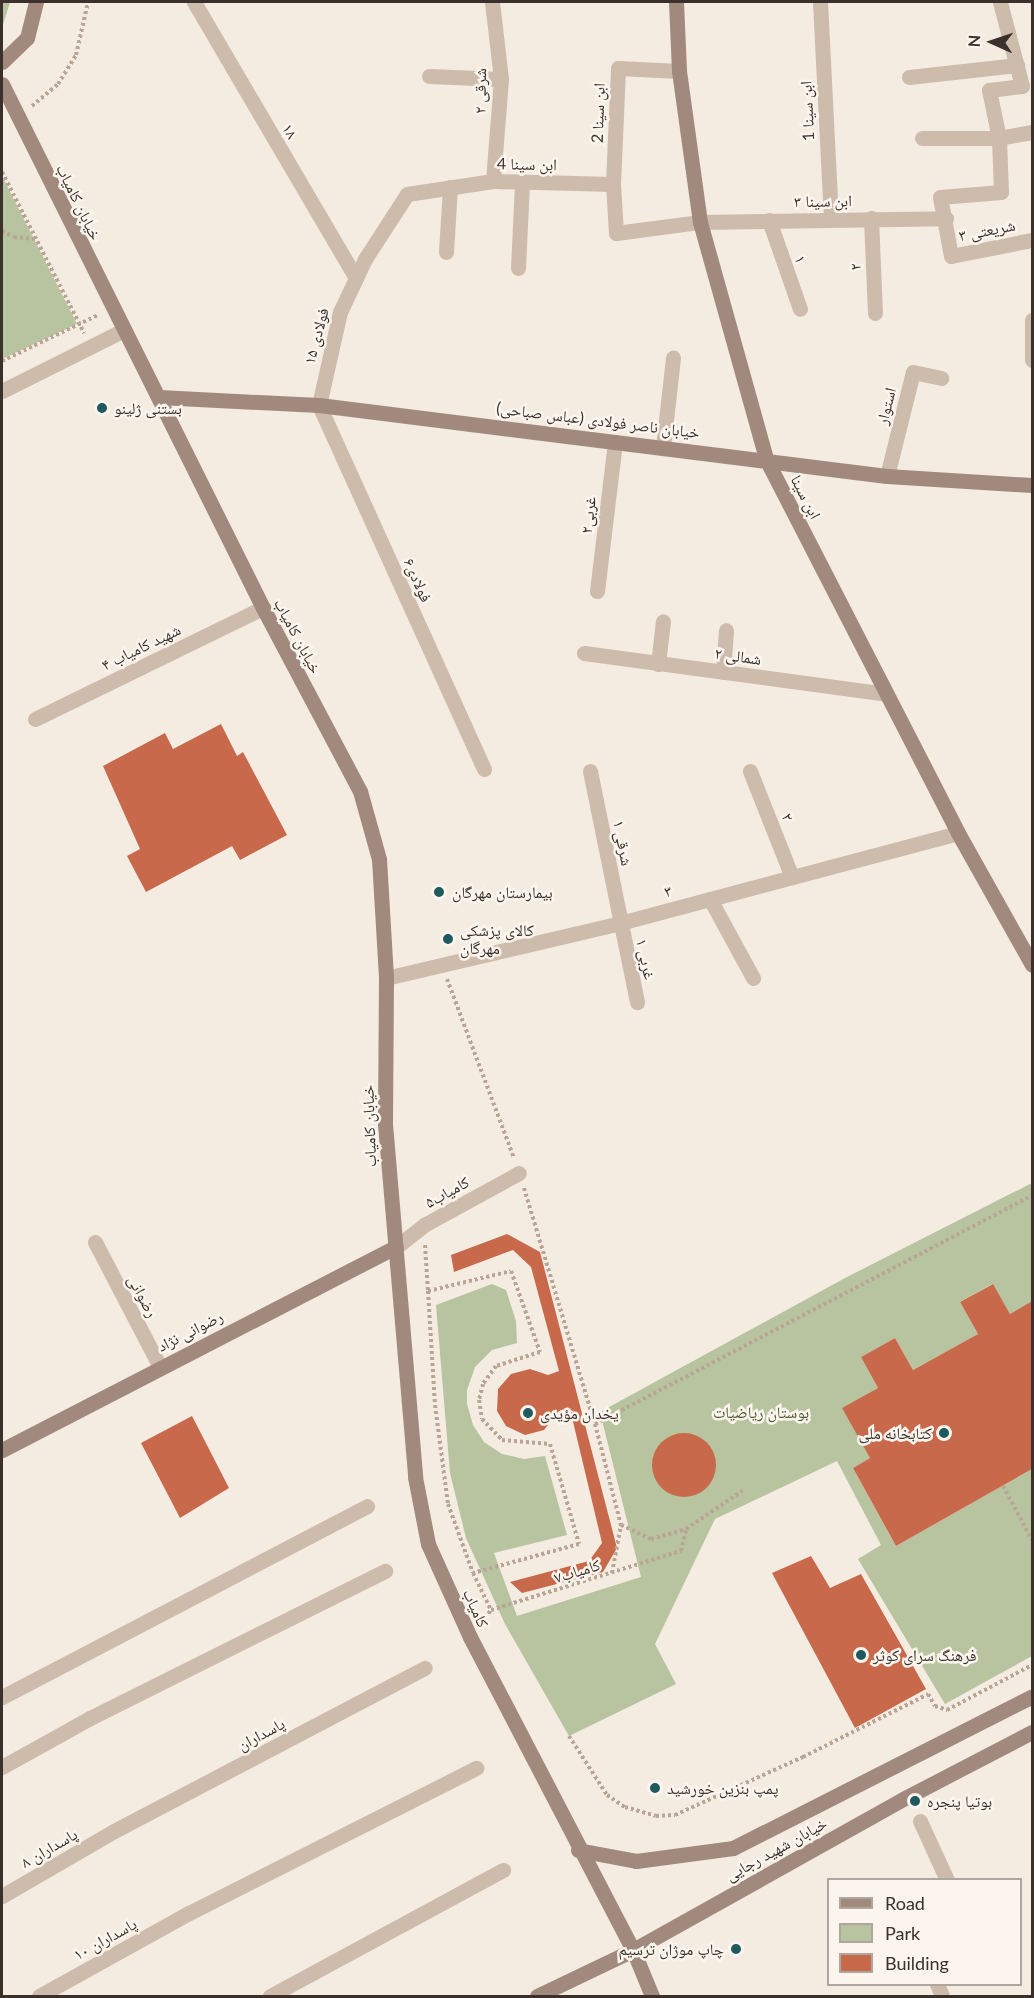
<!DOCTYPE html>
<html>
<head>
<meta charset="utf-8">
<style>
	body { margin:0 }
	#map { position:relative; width:1034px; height:1998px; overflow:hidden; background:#f4ebe1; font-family:Lato,"Noto Naskh Arabic",sans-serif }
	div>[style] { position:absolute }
	.green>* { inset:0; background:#b8c4a0 }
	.building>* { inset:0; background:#c8694b }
	.round { border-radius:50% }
	.path>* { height:4px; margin-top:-2px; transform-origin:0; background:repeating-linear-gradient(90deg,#b9a596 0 3px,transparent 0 6px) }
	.street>* { height:15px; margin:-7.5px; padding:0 7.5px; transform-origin:7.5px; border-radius:7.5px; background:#cdbbac }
	.secondary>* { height:15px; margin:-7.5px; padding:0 7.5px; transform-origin:7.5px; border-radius:7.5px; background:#a18a7d }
	.dots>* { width:16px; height:16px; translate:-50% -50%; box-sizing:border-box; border:3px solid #fbf5ee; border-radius:50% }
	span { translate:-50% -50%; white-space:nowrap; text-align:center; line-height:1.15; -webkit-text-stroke:5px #fbf5ee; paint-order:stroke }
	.street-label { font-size:16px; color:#3b302b }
	.poi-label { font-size:16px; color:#3b302b }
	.left { translate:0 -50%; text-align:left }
	.right { translate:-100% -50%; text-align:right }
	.park-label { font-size:16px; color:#4a5a2e }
	.frame { position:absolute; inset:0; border:3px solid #3b302b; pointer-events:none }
	.legend { position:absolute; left:827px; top:1878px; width:195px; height:108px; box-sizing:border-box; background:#fbf5ee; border:2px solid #aea6a0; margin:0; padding:8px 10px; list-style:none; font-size:18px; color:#3b302b }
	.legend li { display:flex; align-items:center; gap:12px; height:30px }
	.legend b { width:30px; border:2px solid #aea6a0 }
	.north { position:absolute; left:962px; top:12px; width:60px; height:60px; -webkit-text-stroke:4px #fbf5ee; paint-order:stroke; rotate:273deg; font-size:16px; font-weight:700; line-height:24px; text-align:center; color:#3b302b }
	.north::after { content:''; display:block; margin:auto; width:21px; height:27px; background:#3b302b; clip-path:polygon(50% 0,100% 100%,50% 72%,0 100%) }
</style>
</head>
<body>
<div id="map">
	<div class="green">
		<div style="clip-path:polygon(2px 2px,10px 2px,2px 28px)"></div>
		<div style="clip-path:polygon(2px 176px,77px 324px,2px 359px)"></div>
		<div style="clip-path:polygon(1032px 1183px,1032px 1301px,1010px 1314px,992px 1284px,960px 1302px,978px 1334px,913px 1370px,895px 1338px,861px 1357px,878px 1388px,843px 1408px,870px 1458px,853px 1468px,896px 1546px,1032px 1469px,1032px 1656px,945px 1704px,858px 1559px,881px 1545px,837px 1461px,715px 1519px,655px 1644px,676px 1684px,569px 1736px,505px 1624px,466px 1538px,450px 1473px,436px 1305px,492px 1284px,506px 1290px,516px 1321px,517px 1343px,492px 1350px,475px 1367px,467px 1390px,467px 1404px,473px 1425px,484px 1442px,502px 1454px,524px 1459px,545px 1456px,567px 1535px,494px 1553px,517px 1616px,641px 1577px,600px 1412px,845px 1278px)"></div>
	</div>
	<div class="building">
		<div style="clip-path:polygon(221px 724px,237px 756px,243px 752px,287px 835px,240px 860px,232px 846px,146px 892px,127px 856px,140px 849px,103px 766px,165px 733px,173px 749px)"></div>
		<div style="clip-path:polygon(507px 1234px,540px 1252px,617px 1548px,603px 1572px,522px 1593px,510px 1582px,589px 1561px,602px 1543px,570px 1409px,559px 1411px,544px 1430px,525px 1435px,506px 1426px,497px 1411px,498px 1389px,511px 1374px,530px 1369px,548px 1375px,559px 1371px,531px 1267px,513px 1250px,454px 1272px,451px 1255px)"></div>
		<div style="clip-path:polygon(993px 1284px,1010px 1314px,1032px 1301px,1032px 1469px,896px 1546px,853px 1468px,870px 1458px,842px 1408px,878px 1388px,861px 1357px,895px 1338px,913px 1370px,978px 1334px,960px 1302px)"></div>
		<div style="clip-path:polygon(192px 1416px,229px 1488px,180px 1518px,141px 1443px)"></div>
		<div class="round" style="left:652px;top:1433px;width:64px;height:64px"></div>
		<div style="clip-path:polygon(811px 1556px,830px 1588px,861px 1574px,926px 1689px,855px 1728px,772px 1573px)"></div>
	</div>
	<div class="path">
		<div style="left:32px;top:106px;width:34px;rotate:-40deg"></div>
		<div style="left:58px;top:84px;width:34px;rotate:-58deg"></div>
		<div style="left:76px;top:55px;width:54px;rotate:-77.2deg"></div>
		<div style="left:2px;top:172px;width:181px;rotate:63deg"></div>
		<div style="left:2px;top:231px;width:13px;rotate:27deg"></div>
		<div style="left:14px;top:237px;width:22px;rotate:5deg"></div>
		<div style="left:2px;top:361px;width:106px;rotate:-25.6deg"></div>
		<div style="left:447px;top:979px;width:191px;rotate:69.5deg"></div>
		<div style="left:524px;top:1188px;width:246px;rotate:73.3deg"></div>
		<div style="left:595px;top:1424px;width:493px;rotate:-27.6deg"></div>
		<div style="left:425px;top:1245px;width:46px;rotate:86.3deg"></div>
		<div style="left:428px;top:1291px;width:85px;rotate:-13.5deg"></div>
		<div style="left:511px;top:1271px;width:86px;rotate:70.3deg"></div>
		<div style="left:540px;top:1352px;width:46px;rotate:162.3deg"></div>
		<div style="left:496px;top:1366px;width:22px;rotate:126deg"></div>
		<div style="left:483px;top:1384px;width:16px;rotate:104deg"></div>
		<div style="left:479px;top:1400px;width:19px;rotate:81deg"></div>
		<div style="left:482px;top:1419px;width:29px;rotate:46deg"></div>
		<div style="left:502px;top:1440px;width:48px;rotate:4.8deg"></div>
		<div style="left:550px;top:1444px;width:104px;rotate:73.8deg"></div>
		<div style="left:579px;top:1544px;width:110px;rotate:164.7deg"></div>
		<div style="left:473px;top:1573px;width:41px;rotate:64.1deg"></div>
		<div style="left:428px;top:1291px;width:114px;rotate:86.5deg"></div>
		<div style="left:435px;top:1405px;width:100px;rotate:82.5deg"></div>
		<div style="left:448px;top:1504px;width:73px;rotate:70.1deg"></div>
		<div style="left:595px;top:1424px;width:104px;rotate:75.6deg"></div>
		<div style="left:621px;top:1525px;width:33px;rotate:25deg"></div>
		<div style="left:651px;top:1539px;width:36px;rotate:-16deg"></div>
		<div style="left:686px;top:1529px;width:68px;rotate:-34.2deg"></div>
		<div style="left:1003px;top:1486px;width:61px;rotate:61.8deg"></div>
		<div style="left:612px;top:1573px;width:49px;rotate:-79.4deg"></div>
		<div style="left:481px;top:1623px;width:16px;rotate:-52deg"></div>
		<div style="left:491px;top:1610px;width:199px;rotate:-17.3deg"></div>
		<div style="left:681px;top:1551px;width:23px;rotate:-77deg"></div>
		<div style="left:569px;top:1736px;width:70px;rotate:57.2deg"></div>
		<div style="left:607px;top:1795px;width:22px;rotate:34deg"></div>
		<div style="left:625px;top:1807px;width:32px;rotate:16deg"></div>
		<div style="left:656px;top:1816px;width:19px;rotate:-3deg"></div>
		<div style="left:675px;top:1815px;width:141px;rotate:-24.4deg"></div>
		<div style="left:803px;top:1757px;width:140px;rotate:-26.7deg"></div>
		<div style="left:928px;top:1694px;width:14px;rotate:60deg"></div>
		<div style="left:935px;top:1706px;width:13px;rotate:18deg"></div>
		<div style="left:947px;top:1710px;width:96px;rotate:-27.9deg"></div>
	</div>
	<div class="street">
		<div style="left:194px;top:2px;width:320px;rotate:59.6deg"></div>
		<div style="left:492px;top:2px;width:78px;rotate:83.3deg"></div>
		<div style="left:501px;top:79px;width:102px;rotate:94.5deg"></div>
		<div style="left:820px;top:2px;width:216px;rotate:87.1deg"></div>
		<div style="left:429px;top:76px;width:72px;rotate:2.4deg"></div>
		<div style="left:909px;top:77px;width:109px;rotate:-6.3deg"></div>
		<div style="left:1032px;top:132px;width:34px;rotate:170deg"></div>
		<div style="left:999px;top:138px;width:54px;rotate:87.9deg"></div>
		<div style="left:1001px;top:192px;width:61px;rotate:175.3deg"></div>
		<div style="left:940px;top:197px;width:60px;rotate:79.4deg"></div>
		<div style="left:951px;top:256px;width:83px;rotate:-11.2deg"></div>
		<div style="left:922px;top:138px;width:77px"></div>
		<div style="left:999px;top:138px;width:49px;rotate:-101.8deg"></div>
		<div style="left:989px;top:90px;width:33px;rotate:-7deg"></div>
		<div style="left:1022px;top:86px;width:87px;rotate:-104.7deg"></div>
		<div style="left:613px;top:184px;width:116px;rotate:-87.5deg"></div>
		<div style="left:618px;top:68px;width:61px;rotate:2.8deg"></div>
		<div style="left:871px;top:218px;width:95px;rotate:87.6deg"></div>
		<div style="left:769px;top:220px;width:94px;rotate:70.8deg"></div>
		<div style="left:446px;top:252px;width:65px;rotate:-86.5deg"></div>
		<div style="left:518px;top:268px;width:86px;rotate:-87.3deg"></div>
		<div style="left:1032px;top:320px;width:40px;rotate:90deg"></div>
		<div style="left:2px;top:391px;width:134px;rotate:-26.6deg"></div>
		<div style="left:663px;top:447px;width:90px;rotate:-83.6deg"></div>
		<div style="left:887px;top:476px;width:107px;rotate:-76deg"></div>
		<div style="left:913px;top:372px;width:29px;rotate:12deg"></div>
		<div style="left:597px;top:591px;width:150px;rotate:-83.1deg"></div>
		<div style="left:584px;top:653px;width:305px;rotate:7.7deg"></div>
		<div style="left:658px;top:664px;width:43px;rotate:-83.4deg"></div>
		<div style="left:723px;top:672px;width:42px;rotate:-85.9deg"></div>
		<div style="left:35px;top:719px;width:254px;rotate:-26deg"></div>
		<div style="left:484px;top:769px;width:400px;rotate:-114.4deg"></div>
		<div style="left:319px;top:405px;width:95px;rotate:-77.3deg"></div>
		<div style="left:340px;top:312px;width:59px;rotate:-64.7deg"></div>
		<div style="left:365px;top:259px;width:77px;rotate:-57.1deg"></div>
		<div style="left:407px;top:194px;width:87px;rotate:-8.6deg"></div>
		<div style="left:493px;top:181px;width:120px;rotate:1.4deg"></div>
		<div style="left:613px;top:184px;width:49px;rotate:86.5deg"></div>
		<div style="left:616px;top:233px;width:85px;rotate:-7.5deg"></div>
		<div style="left:700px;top:222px;width:246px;rotate:-0.9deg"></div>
		<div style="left:590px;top:771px;width:236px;rotate:78.5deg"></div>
		<div style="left:750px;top:771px;width:114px;rotate:68.4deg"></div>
		<div style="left:710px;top:899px;width:90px;rotate:61.4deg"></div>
		<div style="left:386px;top:978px;width:240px;rotate:-13.2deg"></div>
		<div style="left:620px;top:923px;width:350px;rotate:-14.9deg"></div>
		<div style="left:95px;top:1242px;width:141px;rotate:62.5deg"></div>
		<div style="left:396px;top:1247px;width:36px;rotate:-38deg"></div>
		<div style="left:424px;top:1225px;width:108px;rotate:-28.7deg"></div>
		<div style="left:2px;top:1697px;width:412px;rotate:-27.6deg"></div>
		<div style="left:2px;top:1767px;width:101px;rotate:-29.1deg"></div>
		<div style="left:90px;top:1718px;width:330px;rotate:-26.5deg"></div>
		<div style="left:920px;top:1821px;width:65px;rotate:65.4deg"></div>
		<div style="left:2px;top:1896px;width:129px;rotate:-30.1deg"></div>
		<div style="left:114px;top:1831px;width:351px;rotate:-27.7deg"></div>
		<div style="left:937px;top:1984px;width:13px;rotate:67deg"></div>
		<div style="left:39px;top:1996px;width:171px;rotate:-29deg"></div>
		<div style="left:189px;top:1913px;width:322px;rotate:-26.8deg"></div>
		<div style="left:270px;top:1996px;width:265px;rotate:-28.4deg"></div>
	</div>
	<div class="secondary">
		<div style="left:676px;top:2px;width:69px;rotate:87.5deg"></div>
		<div style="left:679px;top:71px;width:152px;rotate:82.1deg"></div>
		<div style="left:700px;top:222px;width:246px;rotate:74.4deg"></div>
		<div style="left:766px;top:459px;width:420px;rotate:62.8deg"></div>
		<div style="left:958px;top:833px;width:151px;rotate:60.7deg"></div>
		<div style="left:2px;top:62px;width:35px;rotate:-44deg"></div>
		<div style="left:27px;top:38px;width:37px;rotate:-76deg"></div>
		<div style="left:2px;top:84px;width:585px;rotate:63.52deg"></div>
		<div style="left:263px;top:608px;width:207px;rotate:62.1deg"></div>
		<div style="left:360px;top:791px;width:71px;rotate:74.4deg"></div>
		<div style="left:379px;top:859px;width:119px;rotate:86.6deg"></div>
		<div style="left:386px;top:978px;width:146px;rotate:90.4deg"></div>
		<div style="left:385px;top:1124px;width:354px;rotate:85.1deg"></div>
		<div style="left:415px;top:1477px;width:68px;rotate:79deg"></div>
		<div style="left:428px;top:1544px;width:102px;rotate:65.7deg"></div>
		<div style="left:470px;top:1637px;width:353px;rotate:62.5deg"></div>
		<div style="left:633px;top:1950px;width:50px;rotate:67.6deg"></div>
		<div style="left:159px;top:397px;width:160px;rotate:2.9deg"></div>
		<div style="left:319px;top:405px;width:572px;rotate:7.13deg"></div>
		<div style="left:887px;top:476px;width:145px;rotate:3.6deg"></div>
		<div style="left:2px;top:1450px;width:443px;rotate:-27.3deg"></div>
		<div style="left:578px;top:1850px;width:59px;rotate:10.7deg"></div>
		<div style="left:636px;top:1861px;width:98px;rotate:-7.6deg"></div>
		<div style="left:733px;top:1848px;width:335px;rotate:-26.9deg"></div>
		<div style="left:537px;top:1996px;width:106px;rotate:-25.6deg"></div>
		<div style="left:633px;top:1950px;width:312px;rotate:-29.2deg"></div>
		<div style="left:905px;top:1798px;width:143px;rotate:-27.5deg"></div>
	</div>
	<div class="dots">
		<div style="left:102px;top:408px;background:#1f5a5e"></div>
		<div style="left:439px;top:892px;background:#1f5a5e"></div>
		<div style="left:448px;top:939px;background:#1f5a5e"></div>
		<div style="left:528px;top:1413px;background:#1f5a5e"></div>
		<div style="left:944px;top:1433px;background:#1f5a5e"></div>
		<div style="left:861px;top:1655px;background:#1f5a5e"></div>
		<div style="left:655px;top:1788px;background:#1f5a5e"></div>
		<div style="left:915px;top:1801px;background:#1f5a5e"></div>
		<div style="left:736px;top:1949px;background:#1f5a5e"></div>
	</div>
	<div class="street-label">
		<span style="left:480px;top:91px;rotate:-89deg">۲ شرقی</span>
		<span style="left:807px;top:111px;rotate:-93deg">ابن سینا 1</span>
		<span style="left:598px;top:113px;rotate:-88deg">ابن سینا 2</span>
		<span style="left:290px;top:131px;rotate:60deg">۱۸</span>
		<span style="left:527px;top:164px;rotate:1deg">ابن سینا 4</span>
		<span style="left:823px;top:201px;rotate:-1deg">ابن سینا ۳</span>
		<span style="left:79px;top:202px;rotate:64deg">خیابان کامیاب</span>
		<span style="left:987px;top:230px;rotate:-11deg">شریعتی ۳</span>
		<span style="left:801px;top:259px;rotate:71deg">۱</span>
		<span style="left:855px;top:267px;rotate:-93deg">۲</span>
		<span style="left:316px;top:336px;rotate:-75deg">فولادی ۱۵</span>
		<span style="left:886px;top:406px;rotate:-76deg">استوار</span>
		<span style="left:598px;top:420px;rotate:7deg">خیابان ناصر فولادی (عباس صباحی)</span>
		<span style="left:806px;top:497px;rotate:63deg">ابن سینا</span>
		<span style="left:588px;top:515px;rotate:-83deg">غربی۲</span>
		<span style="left:418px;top:580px;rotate:66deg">فولادی۶</span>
		<span style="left:298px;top:636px;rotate:62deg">خیابان کامیاب</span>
		<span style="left:141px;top:647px;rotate:-26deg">شهید کامیاب ۴</span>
		<span style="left:738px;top:656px;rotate:8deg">۲ شمالی</span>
		<span style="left:788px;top:817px;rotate:68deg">۲</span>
		<span style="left:623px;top:843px;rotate:79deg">۱ شرقی</span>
		<span style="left:668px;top:891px;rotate:-15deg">۳</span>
		<span style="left:646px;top:959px;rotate:78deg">۱ غربی</span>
		<span style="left:369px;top:1126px;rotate:-92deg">خیابان کامیاب</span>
		<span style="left:447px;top:1192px;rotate:-29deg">کامیاب۵</span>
		<span style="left:143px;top:1296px;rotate:62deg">رضوانی</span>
		<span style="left:190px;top:1331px;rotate:-27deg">رضوانی نژاد</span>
		<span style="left:577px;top:1571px;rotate:-17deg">کامیاب۷</span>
		<span style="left:476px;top:1608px;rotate:66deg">کامیاب</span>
		<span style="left:261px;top:1734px;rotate:-28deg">پاسداران</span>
		<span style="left:49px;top:1848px;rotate:-30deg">پاسداران ۸</span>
		<span style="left:776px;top:1849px;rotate:-29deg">خیابان شهید رجایی</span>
		<span style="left:105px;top:1939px;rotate:-29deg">پاسداران ۱۰</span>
	</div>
	<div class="poi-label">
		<span class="left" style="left:114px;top:408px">بستنی ژلینو</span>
		<span class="left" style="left:452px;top:892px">بیمارستان مهرگان</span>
		<span class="left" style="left:460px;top:939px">کالای پزشکی<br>مهرگان</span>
		<span class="left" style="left:540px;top:1413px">یخدان مؤیدی</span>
		<span class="right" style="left:932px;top:1433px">کتابخانه ملی</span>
		<span class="left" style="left:873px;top:1655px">فرهنگ سرای کوثر</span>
		<span class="left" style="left:667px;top:1788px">پمپ بنزین خورشید</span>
		<span class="left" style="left:927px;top:1801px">بوتیا پنجره</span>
		<span class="right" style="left:724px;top:1949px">چاپ موژان ترسیم</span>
	</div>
	<div class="park-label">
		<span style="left:761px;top:1412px">بوستان ریاضیات</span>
	</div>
	<div class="frame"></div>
	<ul class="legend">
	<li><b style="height:8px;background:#a18a7d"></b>Road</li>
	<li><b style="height:16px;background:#b8c4a0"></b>Park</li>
	<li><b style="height:16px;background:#c8694b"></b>Building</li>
	</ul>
	<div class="north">N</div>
</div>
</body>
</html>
